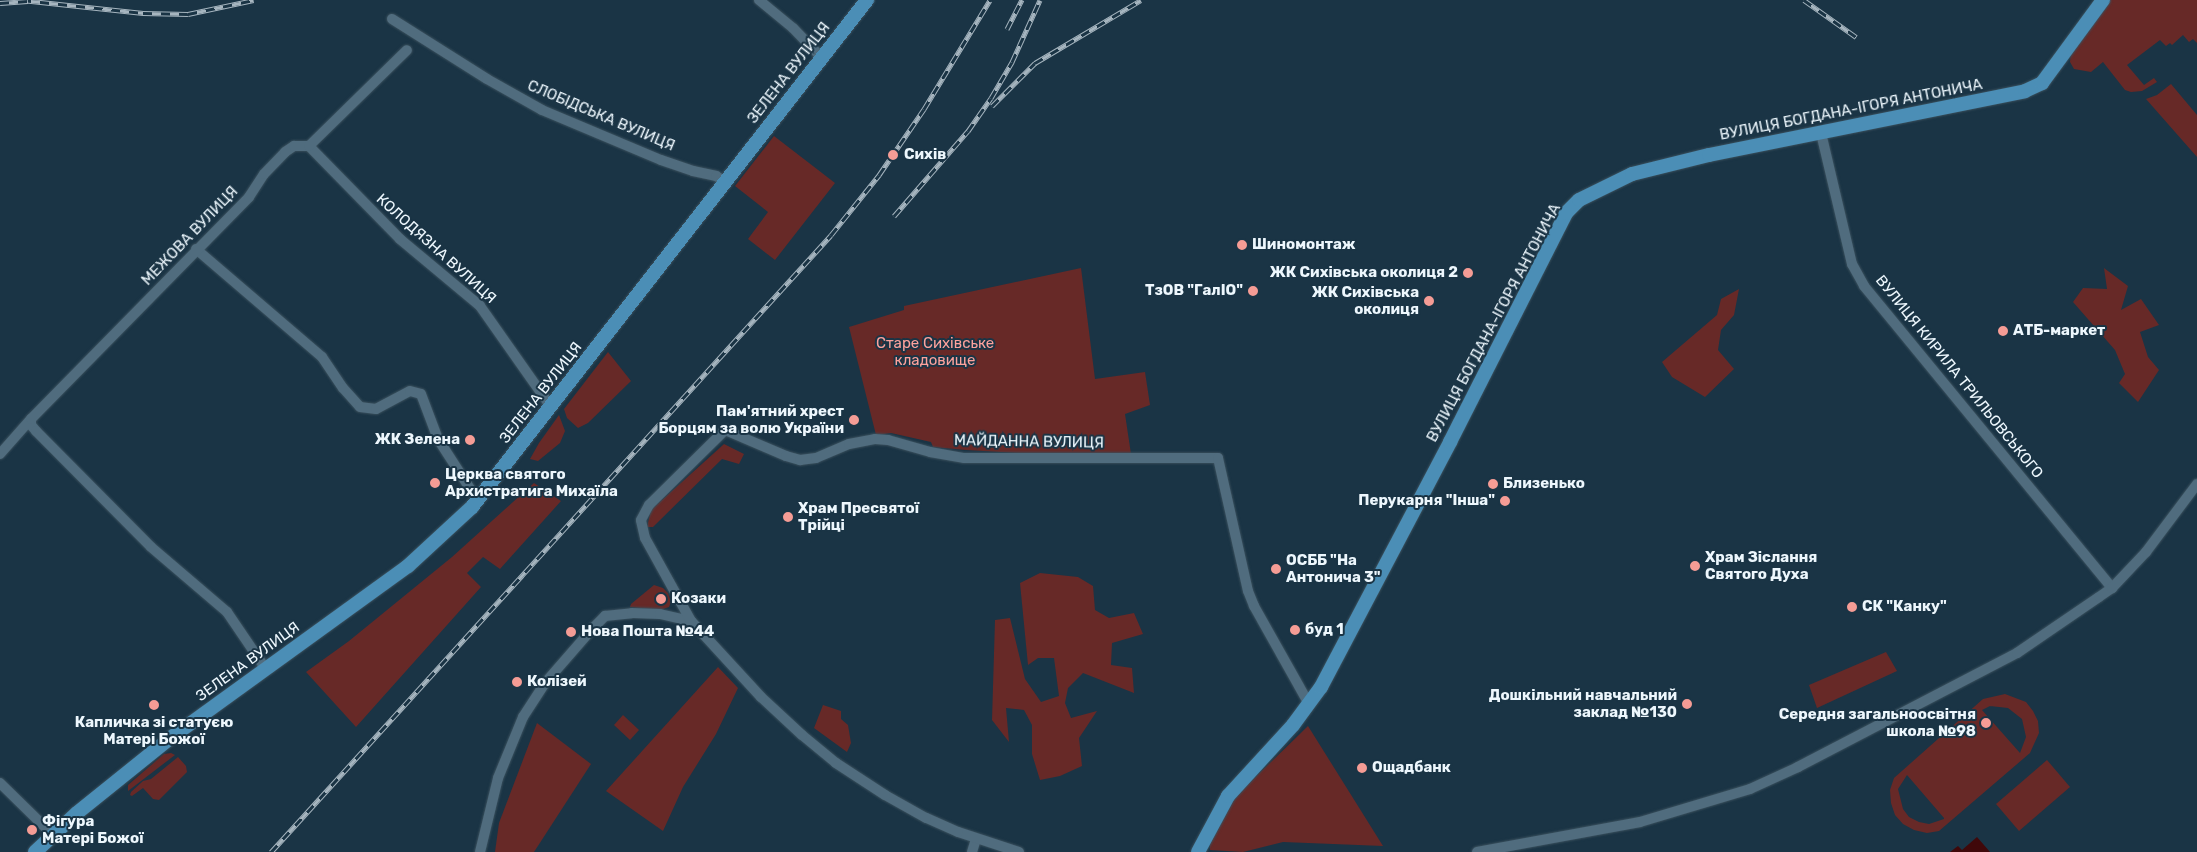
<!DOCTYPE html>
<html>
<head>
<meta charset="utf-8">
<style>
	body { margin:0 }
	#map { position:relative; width:2197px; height:852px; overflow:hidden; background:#1a3445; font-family:Rubik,sans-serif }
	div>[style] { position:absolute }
	.green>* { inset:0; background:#672927 }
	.water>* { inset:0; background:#40080a }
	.roads { filter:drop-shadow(0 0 1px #3a505d) drop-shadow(0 0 1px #3a505d) }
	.minor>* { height:10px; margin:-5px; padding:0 5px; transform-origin:5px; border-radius:5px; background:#506c7e }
	.major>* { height:14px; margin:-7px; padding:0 7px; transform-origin:7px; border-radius:7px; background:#4b8eb6 }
	.rail>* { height:5px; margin-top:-2.5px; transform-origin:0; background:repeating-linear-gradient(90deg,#1a3445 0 9px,#a6b5bf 0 18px); box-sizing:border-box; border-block:1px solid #a6b5bf }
	.dots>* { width:14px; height:14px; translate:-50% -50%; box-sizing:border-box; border:2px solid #1a3445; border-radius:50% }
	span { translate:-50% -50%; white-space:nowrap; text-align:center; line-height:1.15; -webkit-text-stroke:4px #1a3445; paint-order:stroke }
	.street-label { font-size:15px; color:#edf7fd }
	.poi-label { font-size:15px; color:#edf7fd; font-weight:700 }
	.left { translate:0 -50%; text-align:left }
	.right { translate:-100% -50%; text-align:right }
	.park-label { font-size:15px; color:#fda29c }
</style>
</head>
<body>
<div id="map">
	<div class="green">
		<div style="clip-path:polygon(2110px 0,2197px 0,2197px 43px,2193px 39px,2189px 42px,2183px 35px,2172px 45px,2170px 43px,2166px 46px,2160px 40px,2127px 65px,2144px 85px,2154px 78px,2157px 82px,2142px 91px,2131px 92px,2125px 90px,2103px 62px,2091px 72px,2074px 69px,2070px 62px,2071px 51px)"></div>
		<div style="clip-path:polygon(2171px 84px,2197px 115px,2197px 157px,2146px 99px,2157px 95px)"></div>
		<div style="clip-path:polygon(774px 136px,835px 183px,775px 260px,748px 239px,768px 212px,735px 186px)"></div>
		<div style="clip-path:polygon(1081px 268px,1095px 379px,1145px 372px,1150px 405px,1125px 414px,1131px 454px,1053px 455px,966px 450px,933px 447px,931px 442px,891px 433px,876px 435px,849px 327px,904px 310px,904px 306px)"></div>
		<div style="clip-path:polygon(2104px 268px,2128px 286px,2121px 310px,2141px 299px,2159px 325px,2140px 332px,2148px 357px,2159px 370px,2138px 402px,2119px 383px,2125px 374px,2115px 350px,2073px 302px,2083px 288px,2107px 289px)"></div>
		<div style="clip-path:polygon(1739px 289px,1734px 315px,1721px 330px,1718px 350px,1734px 369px,1705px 397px,1672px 377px,1662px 362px,1717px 315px,1721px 299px)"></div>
		<div style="clip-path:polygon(608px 352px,631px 381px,588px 423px,578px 428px,567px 418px,564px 409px)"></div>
		<div style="clip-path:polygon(559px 415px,565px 431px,560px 443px,538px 461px,530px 459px,539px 443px)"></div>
		<div style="clip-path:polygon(724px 444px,744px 454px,739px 464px,722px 459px,653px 527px,647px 527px,651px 510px)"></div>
		<div style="clip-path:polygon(534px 483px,561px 501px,500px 569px,483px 557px,467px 573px,481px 587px,356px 727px,306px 672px,349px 641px,452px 557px)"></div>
		<div style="clip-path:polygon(1040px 573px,1078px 577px,1093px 586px,1095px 610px,1109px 618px,1134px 613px,1143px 634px,1112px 643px,1111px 665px,1132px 668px,1134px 693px,1083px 673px,1068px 688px,1065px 703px,1071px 718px,1097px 711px,1079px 738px,1082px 766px,1060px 776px,1040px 780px,1032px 754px,1032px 725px,1024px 710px,1006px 708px,1009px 742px,992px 720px,995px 620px,1010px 618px,1025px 679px,1041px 702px,1059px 696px,1054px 658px,1038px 658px,1028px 665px,1020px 583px)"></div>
		<div style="clip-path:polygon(654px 585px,663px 588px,668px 593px,671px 602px,669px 607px,660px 610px,630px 607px,631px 604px)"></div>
		<div style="clip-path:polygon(1886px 652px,1897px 671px,1817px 708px,1809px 685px)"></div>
		<div style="clip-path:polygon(718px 667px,738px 688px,716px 734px,683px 787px,663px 831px,606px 791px)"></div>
		<div style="clip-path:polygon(evenodd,2005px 694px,2026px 702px,2033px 711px,2038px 721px,2039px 733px,2030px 753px,1939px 831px,1927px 833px,1914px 830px,1903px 824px,1895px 815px,1891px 803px,1890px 790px,1894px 778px,1983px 699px,2005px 694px,1990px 706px,2008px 708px,2022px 719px,2026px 737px,2020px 753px,1982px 710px,1990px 706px,2005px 694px,1907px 775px,1944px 818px,1944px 819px,1929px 824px,1919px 822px,1909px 817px,1903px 809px,1898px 789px,1907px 775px)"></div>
		<div style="clip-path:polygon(823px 705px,841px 711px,841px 719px,848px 725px,851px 743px,847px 752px,814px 728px)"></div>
		<div style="clip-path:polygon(623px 715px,639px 730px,630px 740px,614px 725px)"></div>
		<div style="clip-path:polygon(537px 723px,591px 764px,534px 852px,495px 852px,499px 823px)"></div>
		<div style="clip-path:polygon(1308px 726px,1383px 846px,1283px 842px,1243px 852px,1210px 850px,1210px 839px,1234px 798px)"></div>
		<div style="clip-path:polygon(171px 753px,175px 755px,128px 791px,128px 785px,164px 754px)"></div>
		<div style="clip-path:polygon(178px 757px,186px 766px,187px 772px,159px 800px,153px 799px,143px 788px,132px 796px,130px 795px,131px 792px,143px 781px,151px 779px)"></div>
		<div style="clip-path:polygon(2047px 760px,2070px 787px,2019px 831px,1996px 804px)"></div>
	</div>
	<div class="water">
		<div style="clip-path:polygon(1977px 837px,1990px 852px,1950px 852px,1958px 846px,1962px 850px)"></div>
	</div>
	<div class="roads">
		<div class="minor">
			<div style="left:759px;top:0;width:44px;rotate:39.5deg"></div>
			<div style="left:793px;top:28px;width:42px;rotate:46deg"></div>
			<div style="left:392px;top:19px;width:112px;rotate:32.3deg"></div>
			<div style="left:487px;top:79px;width:63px;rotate:29.4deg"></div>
			<div style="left:542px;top:110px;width:129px;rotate:22.8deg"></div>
			<div style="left:661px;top:160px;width:34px;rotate:19deg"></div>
			<div style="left:693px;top:171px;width:24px;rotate:12deg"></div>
			<div style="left:716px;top:176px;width:12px;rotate:31deg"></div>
			<div style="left:1821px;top:133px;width:135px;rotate:76.7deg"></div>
			<div style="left:1852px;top:264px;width:25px;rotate:61deg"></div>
			<div style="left:1864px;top:286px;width:391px;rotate:50.6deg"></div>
			<div style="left:309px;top:146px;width:130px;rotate:45.6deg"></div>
			<div style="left:400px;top:239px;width:104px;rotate:39.9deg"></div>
			<div style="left:480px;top:306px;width:123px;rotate:54.9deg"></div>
			<div style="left:196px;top:249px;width:166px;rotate:40.6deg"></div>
			<div style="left:322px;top:357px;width:37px;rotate:56deg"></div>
			<div style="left:343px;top:388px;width:25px;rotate:48deg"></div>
			<div style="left:360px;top:407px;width:16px;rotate:7deg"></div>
			<div style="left:376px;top:409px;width:38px;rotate:-28deg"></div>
			<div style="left:410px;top:391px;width:11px;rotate:15deg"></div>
			<div style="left:421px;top:394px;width:48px;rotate:69.3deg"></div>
			<div style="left:438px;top:439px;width:74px;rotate:57.2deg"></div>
			<div style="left:31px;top:419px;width:6px;rotate:90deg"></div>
			<div style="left:31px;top:425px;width:8px;rotate:50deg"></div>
			<div style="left:36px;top:431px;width:163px;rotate:45.2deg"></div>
			<div style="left:151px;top:547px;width:100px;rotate:40.5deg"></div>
			<div style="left:227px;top:612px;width:68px;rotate:55.8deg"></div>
			<div style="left:0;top:454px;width:47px;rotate:-48.5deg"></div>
			<div style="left:31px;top:419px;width:311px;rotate:-45.5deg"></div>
			<div style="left:249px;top:197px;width:27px;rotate:-57deg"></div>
			<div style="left:264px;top:174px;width:30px;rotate:-46deg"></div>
			<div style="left:285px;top:152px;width:11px;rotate:-34deg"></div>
			<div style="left:294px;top:146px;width:15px"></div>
			<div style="left:309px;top:146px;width:137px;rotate:-44.4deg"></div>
			<div style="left:0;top:783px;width:73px;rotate:44.4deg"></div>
			<div style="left:480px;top:852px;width:76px;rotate:-76.3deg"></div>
			<div style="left:498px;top:778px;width:66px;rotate:-67.7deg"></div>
			<div style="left:523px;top:717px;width:40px;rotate:-57.1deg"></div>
			<div style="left:545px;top:683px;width:70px;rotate:-49deg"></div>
			<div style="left:591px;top:630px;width:20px;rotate:-45deg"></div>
			<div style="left:605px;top:616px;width:27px;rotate:-6deg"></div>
			<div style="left:632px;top:613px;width:28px;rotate:2deg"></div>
			<div style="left:660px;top:614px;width:32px;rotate:13deg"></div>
			<div style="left:972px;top:852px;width:14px;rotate:-73deg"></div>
			<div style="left:1019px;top:852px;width:64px;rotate:-161.8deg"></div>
			<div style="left:958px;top:832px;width:35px;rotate:-156deg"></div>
			<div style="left:926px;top:818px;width:47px;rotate:-150.7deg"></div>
			<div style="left:885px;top:795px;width:59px;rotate:-146.9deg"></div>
			<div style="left:836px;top:763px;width:44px;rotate:-140.5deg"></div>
			<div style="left:802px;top:735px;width:56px;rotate:-137.2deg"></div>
			<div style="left:761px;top:697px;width:103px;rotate:-132.6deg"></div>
			<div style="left:691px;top:621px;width:95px;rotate:-119deg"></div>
			<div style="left:645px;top:538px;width:18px;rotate:-103deg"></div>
			<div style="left:641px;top:520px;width:17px;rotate:-62deg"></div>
			<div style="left:649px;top:505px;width:107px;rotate:-44.6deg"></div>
			<div style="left:725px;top:430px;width:66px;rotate:23.1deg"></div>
			<div style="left:786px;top:456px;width:15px;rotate:16deg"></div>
			<div style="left:800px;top:460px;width:16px;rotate:-7deg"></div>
			<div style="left:816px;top:458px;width:36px;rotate:-23deg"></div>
			<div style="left:849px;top:444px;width:26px;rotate:-11deg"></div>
			<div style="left:875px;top:439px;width:13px;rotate:4deg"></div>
			<div style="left:888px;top:440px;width:44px;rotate:15.9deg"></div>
			<div style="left:930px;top:452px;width:35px;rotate:10deg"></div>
			<div style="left:964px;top:458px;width:254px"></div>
			<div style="left:1218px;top:458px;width:136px;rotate:77.3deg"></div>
			<div style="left:1248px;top:591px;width:16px;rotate:68deg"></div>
			<div style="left:1254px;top:606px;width:112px;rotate:60.7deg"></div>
			<div style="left:1477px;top:852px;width:166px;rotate:-10.4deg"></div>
			<div style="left:1640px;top:822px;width:115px;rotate:-16.7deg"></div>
			<div style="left:1750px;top:789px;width:53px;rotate:-24.6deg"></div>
			<div style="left:1798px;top:767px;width:247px;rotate:-27.5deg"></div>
			<div style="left:2017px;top:653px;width:99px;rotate:-34.3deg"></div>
			<div style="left:2099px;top:597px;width:16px;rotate:-35deg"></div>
			<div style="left:2112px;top:588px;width:50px;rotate:-46.6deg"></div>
			<div style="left:2146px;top:552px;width:85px;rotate:-53.1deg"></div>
		</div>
		<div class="major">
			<div style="left:35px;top:852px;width:57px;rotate:-42.9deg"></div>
			<div style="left:77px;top:813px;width:118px;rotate:-38.8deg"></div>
			<div style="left:169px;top:739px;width:295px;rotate:-35.9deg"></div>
			<div style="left:408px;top:566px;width:87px;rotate:-42.7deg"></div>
			<div style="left:472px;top:507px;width:643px;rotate:-52.08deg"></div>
			<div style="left:1198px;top:852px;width:64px;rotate:-61.8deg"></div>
			<div style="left:1228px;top:796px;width:96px;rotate:-47.5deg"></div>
			<div style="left:1293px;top:725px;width:47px;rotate:-53.6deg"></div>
			<div style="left:1321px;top:687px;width:277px;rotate:-62.2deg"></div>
			<div style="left:1450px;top:442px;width:257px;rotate:-63.1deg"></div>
			<div style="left:1566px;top:213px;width:18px;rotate:-45deg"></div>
			<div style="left:1579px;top:200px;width:59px;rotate:-26.1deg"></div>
			<div style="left:1632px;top:174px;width:79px;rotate:-13.9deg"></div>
			<div style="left:1709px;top:155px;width:322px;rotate:-11.4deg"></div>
			<div style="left:2025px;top:91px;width:19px;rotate:-25deg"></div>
			<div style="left:2042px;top:83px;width:103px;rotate:-53.7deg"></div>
		</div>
	</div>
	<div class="rail">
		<div style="left:22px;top:0;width:122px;rotate:6.1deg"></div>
		<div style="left:143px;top:13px;width:45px;rotate:1.3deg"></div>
		<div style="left:188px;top:14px;width:67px;rotate:-12deg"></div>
		<div style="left:1804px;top:0;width:64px;rotate:35.4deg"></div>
		<div style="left:0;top:3px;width:28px;rotate:-4deg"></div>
		<div style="left:1007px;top:29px;width:33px;rotate:-63deg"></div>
		<div style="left:992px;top:106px;width:61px;rotate:-45deg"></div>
		<div style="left:1035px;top:63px;width:123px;rotate:-30.7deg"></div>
		<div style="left:894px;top:216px;width:113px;rotate:-49deg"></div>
		<div style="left:968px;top:131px;width:40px;rotate:-55.1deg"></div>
		<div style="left:991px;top:98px;width:42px;rotate:-59.7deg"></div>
		<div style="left:1012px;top:62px;width:68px;rotate:-65.7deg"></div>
		<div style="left:271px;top:852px;width:833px;rotate:-47.77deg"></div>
		<div style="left:831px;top:235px;width:77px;rotate:-51.3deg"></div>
		<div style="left:879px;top:175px;width:80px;rotate:-55.7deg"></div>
		<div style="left:924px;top:109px;width:127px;rotate:-58.8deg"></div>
	</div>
	<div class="dots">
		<div style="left:893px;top:155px;background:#f59c95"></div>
		<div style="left:1242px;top:245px;background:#f59c95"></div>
		<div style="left:1468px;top:273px;background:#f59c95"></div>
		<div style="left:1253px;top:291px;background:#f59c95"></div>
		<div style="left:1429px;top:301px;background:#f59c95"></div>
		<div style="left:2003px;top:331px;background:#f59c95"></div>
		<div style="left:854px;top:420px;background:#f59c95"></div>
		<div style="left:470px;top:440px;background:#f59c95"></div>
		<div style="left:435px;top:483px;background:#f59c95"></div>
		<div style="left:1493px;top:484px;background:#f59c95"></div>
		<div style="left:1505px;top:501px;background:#f59c95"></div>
		<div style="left:788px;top:517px;background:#f59c95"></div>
		<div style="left:1695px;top:566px;background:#f59c95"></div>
		<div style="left:1276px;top:569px;background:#f59c95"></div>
		<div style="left:661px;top:599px;background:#f59c95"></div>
		<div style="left:1852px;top:607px;background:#f59c95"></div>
		<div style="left:1295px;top:630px;background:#f59c95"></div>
		<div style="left:571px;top:632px;background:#f59c95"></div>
		<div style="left:517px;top:682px;background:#f59c95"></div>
		<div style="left:1687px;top:704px;background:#f59c95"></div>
		<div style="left:154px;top:705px;background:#f59c95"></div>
		<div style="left:1986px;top:723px;background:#f59c95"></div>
		<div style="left:1362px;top:768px;background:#f59c95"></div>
		<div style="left:32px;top:830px;background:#f59c95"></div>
	</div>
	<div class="street-label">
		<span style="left:789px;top:73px;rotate:-52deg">ЗЕЛЕНА ВУЛИЦЯ</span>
		<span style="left:1851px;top:110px;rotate:-11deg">ВУЛИЦЯ БОГДАНА-ІГОРЯ АНТОНИЧА</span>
		<span style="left:601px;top:116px;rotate:23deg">СЛОБІДСЬКА ВУЛИЦЯ</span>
		<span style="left:190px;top:236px;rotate:-46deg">МЕЖОВА ВУЛИЦЯ</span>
		<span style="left:436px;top:249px;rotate:42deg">КОЛОДЯЗНА ВУЛИЦЯ</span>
		<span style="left:1494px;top:323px;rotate:-62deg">ВУЛИЦЯ БОГДАНА-ІГОРЯ АНТОНИЧА</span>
		<span style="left:1959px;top:377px;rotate:51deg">ВУЛИЦЯ КИРИЛА ТРИЛЬОВСЬКОГО</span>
		<span style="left:541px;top:393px;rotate:-52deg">ЗЕЛЕНА ВУЛИЦЯ</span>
		<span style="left:1029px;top:442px;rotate:1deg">МАЙДАННА ВУЛИЦЯ</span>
		<span style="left:248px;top:662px;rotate:-36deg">ЗЕЛЕНА ВУЛИЦЯ</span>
	</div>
	<div class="poi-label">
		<span class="left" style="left:904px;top:155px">Сихів</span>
		<span class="left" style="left:1252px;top:245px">Шиномонтаж</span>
		<span class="right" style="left:1458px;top:273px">ЖК Сихівська околиця 2</span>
		<span class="right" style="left:1243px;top:291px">ТзОВ "ГалІО"</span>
		<span class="right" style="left:1419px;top:301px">ЖК Сихівська<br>околиця</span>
		<span class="left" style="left:2013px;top:331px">АТБ-маркет</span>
		<span class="right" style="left:844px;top:420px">Пам'ятний хрест<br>Борцям за волю України</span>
		<span class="right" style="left:460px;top:440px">ЖК Зелена</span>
		<span class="left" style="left:445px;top:483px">Церква святого<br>Архистратига Михаїла</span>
		<span class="left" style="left:1503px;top:484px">Близенько</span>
		<span class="right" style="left:1495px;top:501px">Перукарня "Інша"</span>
		<span class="left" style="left:798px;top:517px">Храм Пресвятої<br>Трійці</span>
		<span class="left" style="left:1705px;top:566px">Храм Зіслання<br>Святого Духа</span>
		<span class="left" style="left:1286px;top:569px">ОСББ "На<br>Антонича 3"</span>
		<span class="left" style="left:671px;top:599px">Козаки</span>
		<span class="left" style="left:1862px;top:607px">СК "Канку"</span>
		<span class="left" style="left:1305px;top:630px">буд 1</span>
		<span class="left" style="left:581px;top:632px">Нова Пошта №44</span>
		<span class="left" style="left:527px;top:682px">Колізей</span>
		<span class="right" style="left:1677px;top:704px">Дошкільний навчальний<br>заклад №130</span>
		<span class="right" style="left:1976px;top:723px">Середня загальноосвітня<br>школа №98</span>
		<span style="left:154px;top:731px">Капличка зі статуєю<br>Матері Божої</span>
		<span class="left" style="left:1372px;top:768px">Ощадбанк</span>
		<span class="left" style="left:42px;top:830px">Фігура<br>Матері Божої</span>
	</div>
	<div class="park-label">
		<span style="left:935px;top:352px">Старе Сихівське<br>кладовище</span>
	</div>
</div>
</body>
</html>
